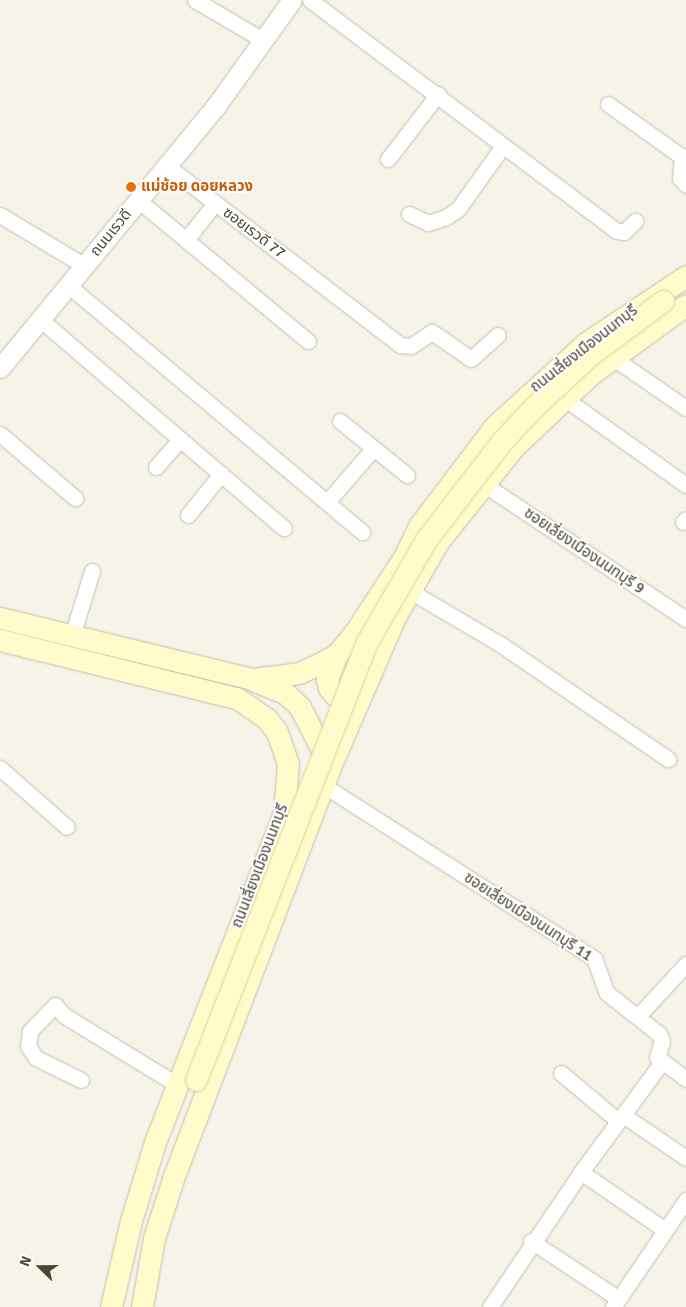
<!DOCTYPE html>
<html>
<head>
<meta charset="utf-8">
<style>
	body { margin:0 }
	#map { position:relative; width:686px; height:1307px; overflow:hidden; background:#f6f4e9; font-family:Signika,"Noto Sans Thai",sans-serif }
	div>[style] { position:absolute }
	.roads { filter:drop-shadow(0 0 1px #c3bfab) drop-shadow(0 0 1px #c3bfab) }
	.minor>* { height:15px; margin:-7.5px; padding:0 7.5px; transform-origin:7.5px; border-radius:7.5px; background:#fff }
	.tertiary>* { height:19px; margin:-9.5px; padding:0 9.5px; transform-origin:9.5px; border-radius:9.5px; background:#fff }
	.secondary>* { height:21px; margin:-10.5px; padding:0 10.5px; transform-origin:10.5px; border-radius:10.5px; background:#fffbca }
	.bridges { filter:drop-shadow(0 0 1px #dad495) drop-shadow(0 0 1px #dad495) }
	.secondary-bridge>* { height:21px; margin:-10.5px; padding:0 10.5px; transform-origin:10.5px; border-radius:10.5px; background:#fffbca }
	.dots>* { width:14px; height:14px; translate:-50% -50%; box-sizing:border-box; border:2px solid #fff; border-radius:50% }
	span { translate:-50% -50%; white-space:nowrap; text-align:center; line-height:1.15; -webkit-text-stroke:4px #fff; paint-order:stroke }
	.food-label { font-size:15px; color:#c56008; font-weight:700 }
	.left { translate:0 -50%; text-align:left }
	.street-label { font-size:15px; color:#4b4636 }
	.north { position:absolute; left:15px; top:1242px; width:50px; height:50px; -webkit-text-stroke:4px #fff; paint-order:stroke; rotate:292deg; font-size:14px; font-weight:700; line-height:20px; text-align:center; color:#4b4636 }
	.north::after { content:''; display:block; margin:auto; width:18px; height:22px; background:#4b4636; clip-path:polygon(50% 0,100% 100%,50% 72%,0 100%) }
</style>
</head>
<body>
<div id="map">
	<div class="roads">
		<div class="minor">
			<div style="left:195px;top:0;width:79px;rotate:30.5deg"></div>
			<div style="left:310px;top:0;width:384px;rotate:37deg"></div>
			<div style="left:617px;top:231px;width:7px;rotate:8deg"></div>
			<div style="left:624px;top:232px;width:16px;rotate:-45deg"></div>
			<div style="left:608px;top:104px;width:91px;rotate:35.6deg"></div>
			<div style="left:682px;top:157px;width:21px;rotate:95deg"></div>
			<div style="left:680px;top:178px;width:9px;rotate:49deg"></div>
			<div style="left:388px;top:159px;width:82px;rotate:-52.4deg"></div>
			<div style="left:167px;top:166px;width:294px;rotate:37.5deg"></div>
			<div style="left:400px;top:345px;width:11px;rotate:5deg"></div>
			<div style="left:411px;top:346px;width:25px;rotate:-34deg"></div>
			<div style="left:432px;top:332px;width:47px;rotate:34.7deg"></div>
			<div style="left:471px;top:359px;width:36px;rotate:-42deg"></div>
			<div style="left:138px;top:200px;width:221px;rotate:39.7deg"></div>
			<div style="left:409px;top:214px;width:21px;rotate:25deg"></div>
			<div style="left:428px;top:223px;width:19px;rotate:-18deg"></div>
			<div style="left:446px;top:217px;width:14px;rotate:-34deg"></div>
			<div style="left:458px;top:209px;width:77px;rotate:-54.5deg"></div>
			<div style="left:0;top:215px;width:99px;rotate:31deg"></div>
			<div style="left:186px;top:240px;width:47px;rotate:-51.9deg"></div>
			<div style="left:69px;top:286px;width:383px;rotate:40deg"></div>
			<div style="left:41px;top:320px;width:320px;rotate:40.6deg"></div>
			<div style="left:612px;top:357px;width:90px;rotate:34.6deg"></div>
			<div style="left:564px;top:398px;width:150px;rotate:35.5deg"></div>
			<div style="left:340px;top:421px;width:86px;rotate:38.9deg"></div>
			<div style="left:0;top:434px;width:99px;rotate:40.5deg"></div>
			<div style="left:156px;top:467px;width:37px;rotate:-49deg"></div>
			<div style="left:482px;top:483px;width:245px;rotate:33.7deg"></div>
			<div style="left:327px;top:502px;width:70px;rotate:-49deg"></div>
			<div style="left:188px;top:515px;width:53px;rotate:-51.2deg"></div>
			<div style="left:683px;top:522px;width:4px;rotate:-45deg"></div>
			<div style="left:410px;top:591px;width:104px;rotate:30.5deg"></div>
			<div style="left:500px;top:644px;width:204px;rotate:34.4deg"></div>
			<div style="left:72px;top:636px;width:68px;rotate:-72.9deg"></div>
			<div style="left:0;top:768px;width:89px;rotate:41.4deg"></div>
			<div style="left:323px;top:785px;width:322px;rotate:32.6deg"></div>
			<div style="left:594px;top:958px;width:37px;rotate:70deg"></div>
			<div style="left:607px;top:993px;width:66px;rotate:38.3deg"></div>
			<div style="left:659px;top:1034px;width:8px;rotate:67deg"></div>
			<div style="left:662px;top:1041px;width:17px;rotate:107deg"></div>
			<div style="left:657px;top:1057px;width:36px;rotate:37deg"></div>
			<div style="left:638px;top:1016px;width:71px;rotate:-47.3deg"></div>
			<div style="left:561px;top:1073px;width:73px;rotate:40deg"></div>
			<div style="left:81px;top:1080px;width:50px;rotate:-153.9deg"></div>
			<div style="left:36px;top:1058px;width:14px;rotate:-124deg"></div>
			<div style="left:28px;top:1046px;width:15px;rotate:-82deg"></div>
			<div style="left:30px;top:1031px;width:36px;rotate:-46deg"></div>
			<div style="left:55px;top:1005px;width:15px;rotate:48deg"></div>
			<div style="left:65px;top:1016px;width:130px;rotate:31.5deg"></div>
			<div style="left:623px;top:1115px;width:66px;rotate:-53.7deg"></div>
			<div style="left:665px;top:1230px;width:102px;rotate:-145.4deg"></div>
			<div style="left:581px;top:1172px;width:71px;rotate:-53.6deg"></div>
			<div style="left:623px;top:1115px;width:76px;rotate:34.3deg"></div>
			<div style="left:531px;top:1241px;width:105px;rotate:33.4deg"></div>
			<div style="left:490px;top:1307px;width:163px;rotate:-56deg"></div>
			<div style="left:613px;top:1307px;width:130px;rotate:-55.7deg"></div>
		</div>
		<div class="tertiary">
			<div style="left:0;top:368px;width:340px;rotate:-50.5deg"></div>
			<div style="left:216px;top:106px;width:130px;rotate:-54.4deg"></div>
		</div>
		<div class="secondary">
			<div style="left:0;top:618px;width:260px;rotate:13.6deg"></div>
			<div style="left:253px;top:679px;width:46px;rotate:-7.4deg"></div>
			<div style="left:299px;top:673px;width:24px;rotate:-24deg"></div>
			<div style="left:321px;top:663px;width:18px;rotate:-29deg"></div>
			<div style="left:337px;top:654px;width:28px;rotate:-51deg"></div>
			<div style="left:355px;top:632px;width:90px;rotate:-56.8deg"></div>
			<div style="left:404px;top:557px;width:34px;rotate:-64deg"></div>
			<div style="left:419px;top:526px;width:126px;rotate:-52.8deg"></div>
			<div style="left:495px;top:426px;width:123px;rotate:-42.4deg"></div>
			<div style="left:586px;top:343px;width:120px;rotate:-33.8deg"></div>
			<div style="left:0;top:640px;width:244px;rotate:13.8deg"></div>
			<div style="left:237px;top:698px;width:37px;rotate:35deg"></div>
			<div style="left:267px;top:719px;width:16px;rotate:52deg"></div>
			<div style="left:277px;top:732px;width:34px;rotate:71deg"></div>
			<div style="left:288px;top:764px;width:49px;rotate:94.7deg"></div>
			<div style="left:284px;top:813px;width:350px;rotate:111.4deg"></div>
			<div style="left:156px;top:1139px;width:86px;rotate:107deg"></div>
			<div style="left:131px;top:1221px;width:88px;rotate:103.1deg"></div>
			<div style="left:337px;top:654px;width:27px;rotate:112deg"></div>
			<div style="left:327px;top:679px;width:9px;rotate:77deg"></div>
			<div style="left:329px;top:688px;width:9px;rotate:49deg"></div>
			<div style="left:335px;top:695px;width:8px"></div>
			<div style="left:343px;top:695px;width:21px;rotate:-35deg"></div>
			<div style="left:255px;top:681px;width:32px;rotate:22deg"></div>
			<div style="left:285px;top:693px;width:21px;rotate:43deg"></div>
			<div style="left:300px;top:707px;width:64px;rotate:63deg"></div>
			<div style="left:142px;top:1307px;width:70px;rotate:-80.1deg"></div>
			<div style="left:154px;top:1238px;width:65px;rotate:-72.1deg"></div>
			<div style="left:174px;top:1176px;width:438px;rotate:-69.1deg"></div>
			<div style="left:330px;top:767px;width:163px;rotate:-66.6deg"></div>
			<div style="left:395px;top:617px;width:86px;rotate:-60.2deg"></div>
			<div style="left:438px;top:542px;width:120px;rotate:-51.4deg"></div>
			<div style="left:513px;top:448px;width:108px;rotate:-43.5deg"></div>
			<div style="left:591px;top:374px;width:117px;rotate:-36deg"></div>
		</div>
	</div>
	<div class="bridges">
		<div class="secondary-bridge">
			<div style="left:196px;top:1080px;width:470px;rotate:-68.7deg"></div>
			<div style="left:367px;top:642px;width:118px;rotate:-60deg"></div>
			<div style="left:426px;top:540px;width:125px;rotate:-52.5deg"></div>
			<div style="left:502px;top:441px;width:48px;rotate:-46.7deg"></div>
			<div style="left:535px;top:406px;width:75px;rotate:-42.8deg"></div>
			<div style="left:590px;top:355px;width:91px;rotate:-36.5deg"></div>
		</div>
	</div>
	<div class="dots">
		<div style="left:131px;top:187px;background:#e8710a"></div>
	</div>
	<div class="food-label">
		<span class="left" style="left:141px;top:187px">แม่ช้อย ดอยหลวง</span>
	</div>
	<div class="street-label">
		<span style="left:111px;top:233px;rotate:-51deg">ถนนเรวดี</span>
		<span style="left:254px;top:233px;rotate:37deg">ซอยเรวดี 77</span>
		<span style="left:584px;top:349px;rotate:-38deg">ถนนเลี่ยงเมืองนนทบุรี</span>
		<span style="left:584px;top:551px;rotate:34deg">ซอยเลี่ยงเมืองนนทบุรี 9</span>
		<span style="left:260px;top:866px;rotate:-69deg">ถนนเลี่ยงเมืองนนทบุรี</span>
		<span style="left:528px;top:917px;rotate:33deg">ซอยเลี่ยงเมืองนนทบุรี 11</span>
	</div>
	<div class="north">N</div>
</div>
</body>
</html>
